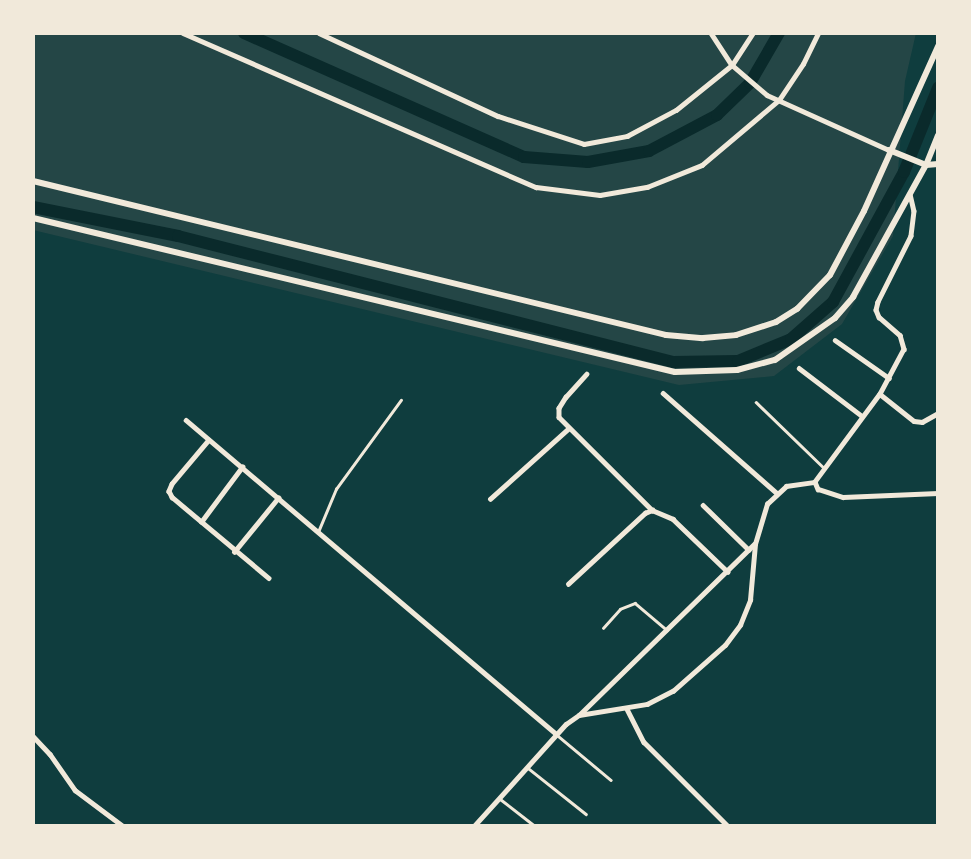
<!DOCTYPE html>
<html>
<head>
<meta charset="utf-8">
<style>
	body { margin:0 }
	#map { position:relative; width:971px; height:859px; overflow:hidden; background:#0f3d3e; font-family:Quicksand,sans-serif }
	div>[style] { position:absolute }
	.green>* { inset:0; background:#244646 }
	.canal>* { height:12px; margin:-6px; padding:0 6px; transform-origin:6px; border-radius:6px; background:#0a2a2b }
	.service>* { height:2.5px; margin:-1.25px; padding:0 1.25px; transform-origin:1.25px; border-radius:1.25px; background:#f1e9da }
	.minor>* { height:4.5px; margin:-2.25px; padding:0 2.25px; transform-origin:2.25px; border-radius:2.25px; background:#f1e9da }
	.tertiary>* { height:6px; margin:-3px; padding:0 3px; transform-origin:3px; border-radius:3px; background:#f1e9da }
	span { translate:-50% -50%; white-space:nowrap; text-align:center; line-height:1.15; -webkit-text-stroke:5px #f1e9da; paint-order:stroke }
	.frame { position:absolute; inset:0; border:35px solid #f1e9da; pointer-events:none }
</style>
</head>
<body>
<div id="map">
	<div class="green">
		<div style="clip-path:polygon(33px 33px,916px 33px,905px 81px,893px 236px,842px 324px,774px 376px,679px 385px,33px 230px)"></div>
	</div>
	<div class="canal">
		<div style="left:244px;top:33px;width:306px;rotate:23.9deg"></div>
		<div style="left:524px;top:157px;width:64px;rotate:4.5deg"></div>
		<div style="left:588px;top:162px;width:62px;rotate:-10.2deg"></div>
		<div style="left:649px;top:151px;width:77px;rotate:-27.9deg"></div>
		<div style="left:717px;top:115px;width:46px;rotate:-44.1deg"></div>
		<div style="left:750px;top:83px;width:58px;rotate:-59.9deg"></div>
		<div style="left:33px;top:207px;width:148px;rotate:11.3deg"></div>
		<div style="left:178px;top:236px;width:511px;rotate:14.28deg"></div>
		<div style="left:673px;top:362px;width:65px;rotate:-0.9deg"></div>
		<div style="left:738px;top:361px;width:57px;rotate:-22.5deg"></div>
		<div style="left:791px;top:339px;width:56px;rotate:-41.4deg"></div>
		<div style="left:833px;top:302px;width:148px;rotate:-61.4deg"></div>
		<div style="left:904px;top:172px;width:91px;rotate:-68deg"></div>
	</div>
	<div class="service">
		<div style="left:756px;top:402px;width:93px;rotate:44.1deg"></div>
		<div style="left:318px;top:532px;width:47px;rotate:-67.3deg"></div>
		<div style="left:336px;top:489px;width:110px;rotate:-53.9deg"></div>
		<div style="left:603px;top:628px;width:25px;rotate:-48deg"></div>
		<div style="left:620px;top:609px;width:16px;rotate:-22deg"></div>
		<div style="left:635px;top:603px;width:42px;rotate:40.2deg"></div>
		<div style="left:557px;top:735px;width:70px;rotate:39.8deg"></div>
		<div style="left:528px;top:768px;width:74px;rotate:38.4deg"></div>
		<div style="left:499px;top:798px;width:46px;rotate:37.9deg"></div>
	</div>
	<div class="minor">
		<div style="left:183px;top:33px;width:385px;rotate:23.6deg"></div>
		<div style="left:536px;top:187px;width:64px;rotate:7.1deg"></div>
		<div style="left:600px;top:195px;width:48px;rotate:-9.7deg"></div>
		<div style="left:647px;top:187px;width:59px;rotate:-21.8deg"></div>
		<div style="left:702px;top:165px;width:101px;rotate:-40.2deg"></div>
		<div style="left:779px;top:100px;width:43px;rotate:-56.3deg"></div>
		<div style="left:803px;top:64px;width:34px;rotate:-64deg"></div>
		<div style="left:319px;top:33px;width:197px;rotate:24.9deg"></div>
		<div style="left:498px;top:116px;width:90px;rotate:18deg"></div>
		<div style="left:584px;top:144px;width:44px;rotate:-10.5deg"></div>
		<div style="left:627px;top:136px;width:55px;rotate:-28deg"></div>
		<div style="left:676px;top:110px;width:72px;rotate:-38.8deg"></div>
		<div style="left:732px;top:65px;width:38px;rotate:-57deg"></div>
		<div style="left:711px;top:33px;width:38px;rotate:57deg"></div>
		<div style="left:732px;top:65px;width:46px;rotate:40.6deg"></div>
		<div style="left:767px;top:95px;width:134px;rotate:24.3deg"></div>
		<div style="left:910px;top:194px;width:17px;rotate:77deg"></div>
		<div style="left:914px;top:211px;width:25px;rotate:97deg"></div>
		<div style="left:911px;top:236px;width:74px;rotate:116.6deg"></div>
		<div style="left:878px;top:302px;width:8px;rotate:104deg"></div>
		<div style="left:876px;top:310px;width:8px;rotate:67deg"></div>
		<div style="left:879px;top:317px;width:28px;rotate:41deg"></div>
		<div style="left:900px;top:335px;width:15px;rotate:74deg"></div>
		<div style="left:904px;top:349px;width:51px;rotate:118.1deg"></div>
		<div style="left:880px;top:394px;width:109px;rotate:126.5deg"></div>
		<div style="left:815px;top:482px;width:8px;rotate:67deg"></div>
		<div style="left:818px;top:489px;width:26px;rotate:18deg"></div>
		<div style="left:843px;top:497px;width:95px;rotate:-2.4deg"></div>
		<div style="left:835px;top:340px;width:66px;rotate:35.1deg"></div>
		<div style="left:799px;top:368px;width:79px;rotate:37.3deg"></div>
		<div style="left:587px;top:374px;width:31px;rotate:132deg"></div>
		<div style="left:566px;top:397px;width:13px;rotate:122deg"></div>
		<div style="left:559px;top:408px;width:9px;rotate:90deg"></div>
		<div style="left:559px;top:417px;width:132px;rotate:45deg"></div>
		<div style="left:663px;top:393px;width:152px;rotate:41.3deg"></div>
		<div style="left:880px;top:394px;width:43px;rotate:38.5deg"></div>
		<div style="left:914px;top:421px;width:8px;rotate:7deg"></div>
		<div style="left:922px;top:422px;width:18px;rotate:-29deg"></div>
		<div style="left:186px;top:420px;width:485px;rotate:40.3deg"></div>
		<div style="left:209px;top:440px;width:57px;rotate:130.1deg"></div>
		<div style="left:172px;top:484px;width:8px;rotate:113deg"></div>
		<div style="left:169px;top:491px;width:7px;rotate:63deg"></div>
		<div style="left:172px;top:497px;width:126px;rotate:39.9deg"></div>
		<div style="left:490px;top:499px;width:105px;rotate:-41.9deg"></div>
		<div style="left:703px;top:505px;width:64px;rotate:44.4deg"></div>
		<div style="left:201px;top:522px;width:69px;rotate:-53.3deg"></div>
		<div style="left:234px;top:552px;width:70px;rotate:-50.8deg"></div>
		<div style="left:568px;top:584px;width:105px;rotate:-42.7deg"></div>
		<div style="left:645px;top:513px;width:8px;rotate:-23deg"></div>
		<div style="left:652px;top:510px;width:23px;rotate:23deg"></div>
		<div style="left:673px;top:519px;width:76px;rotate:43.9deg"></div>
		<div style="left:627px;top:709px;width:37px;rotate:63deg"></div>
		<div style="left:644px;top:742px;width:119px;rotate:45deg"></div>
		<div style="left:580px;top:714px;width:243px;rotate:-44.3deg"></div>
		<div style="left:33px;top:736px;width:25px;rotate:47deg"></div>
		<div style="left:50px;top:754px;width:44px;rotate:55.2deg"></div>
		<div style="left:75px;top:790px;width:60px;rotate:36.9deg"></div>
		<div style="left:474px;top:826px;width:137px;rotate:-48deg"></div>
		<div style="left:566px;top:724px;width:16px;rotate:-35deg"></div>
		<div style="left:579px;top:715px;width:69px;rotate:-9.2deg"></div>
		<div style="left:647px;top:704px;width:29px;rotate:-27deg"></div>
		<div style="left:673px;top:691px;width:69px;rotate:-41.5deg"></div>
		<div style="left:725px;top:645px;width:25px;rotate:-53deg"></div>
		<div style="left:740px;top:625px;width:27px;rotate:-68deg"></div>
		<div style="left:750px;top:600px;width:56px;rotate:-84.9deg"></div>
		<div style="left:755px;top:544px;width:42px;rotate:-73.3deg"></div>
		<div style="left:767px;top:504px;width:26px;rotate:-43deg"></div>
		<div style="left:786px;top:486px;width:29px;rotate:-8deg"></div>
	</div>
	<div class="tertiary">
		<div style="left:889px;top:150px;width:40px;rotate:22deg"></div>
		<div style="left:926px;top:165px;width:12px;rotate:-5deg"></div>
		<div style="left:33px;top:181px;width:651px;rotate:13.67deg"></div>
		<div style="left:666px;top:335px;width:37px;rotate:5deg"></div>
		<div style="left:703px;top:338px;width:33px;rotate:-5deg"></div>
		<div style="left:736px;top:335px;width:42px;rotate:-18deg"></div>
		<div style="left:776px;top:322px;width:25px;rotate:-32deg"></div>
		<div style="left:797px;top:309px;width:47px;rotate:-45.9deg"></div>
		<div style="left:830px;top:275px;width:72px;rotate:-62deg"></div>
		<div style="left:864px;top:211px;width:181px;rotate:-65.8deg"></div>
		<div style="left:33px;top:218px;width:660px;rotate:13.49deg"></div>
		<div style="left:675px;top:372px;width:62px;rotate:-1.8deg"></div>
		<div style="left:737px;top:370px;width:39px;rotate:-15deg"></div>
		<div style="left:775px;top:360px;width:73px;rotate:-35deg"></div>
		<div style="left:835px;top:318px;width:28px;rotate:-49deg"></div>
		<div style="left:853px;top:297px;width:151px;rotate:-61.1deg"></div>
		<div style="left:926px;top:165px;width:32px;rotate:-68deg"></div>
	</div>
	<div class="frame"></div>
</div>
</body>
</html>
